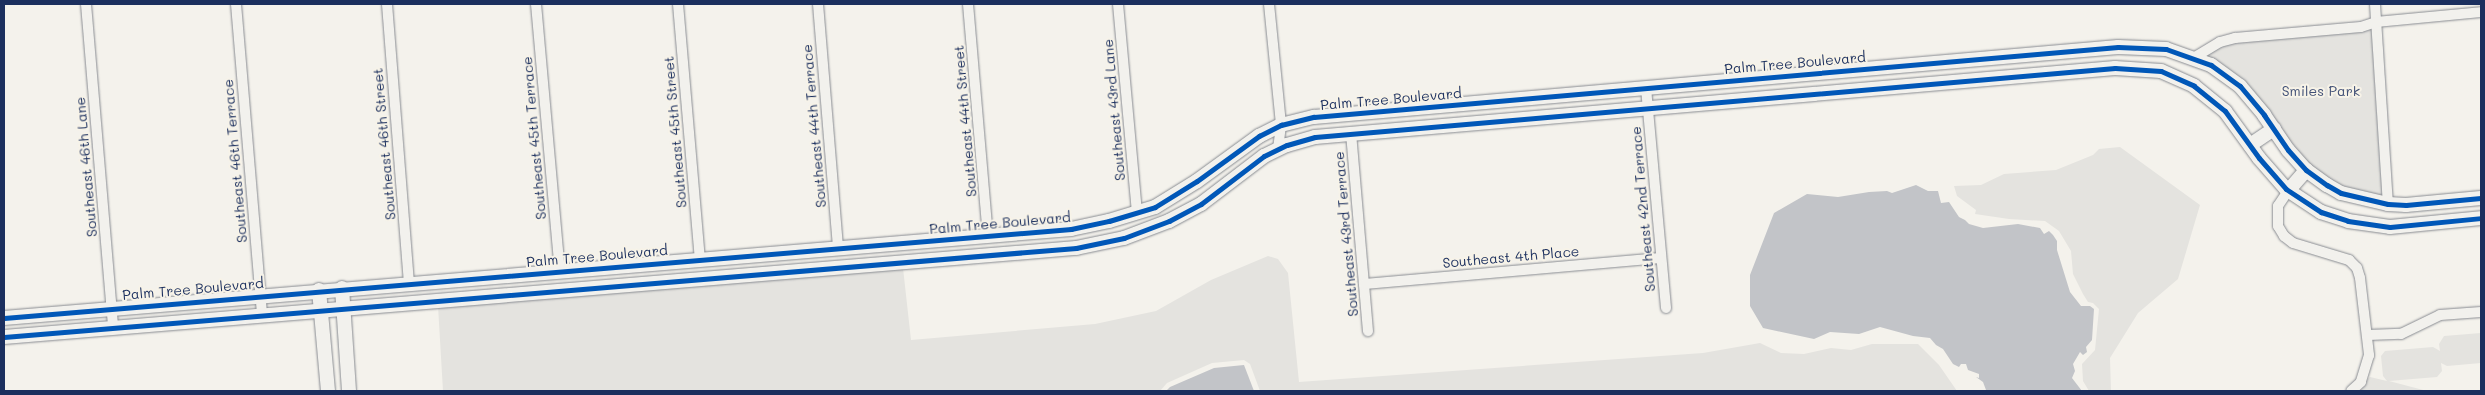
<!DOCTYPE html>
<html>
<head>
<meta charset="utf-8">
<style>
	body { margin:0 }
	#map { position:relative; width:2485px; height:395px; overflow:hidden; background:#f4f2ec; font-family:Mali,sans-serif }
	div>[style] { position:absolute }
	.built>* { inset:0; background:#e4e3df }
	.water>* { inset:0; background:#c2c4c8 }
	.roads { filter:drop-shadow(0 0 1px #898c92) drop-shadow(0 0 1px #898c92) }
	.street>* { height:10px; margin:-5px; padding:0 5px; transform-origin:5px; border-radius:5px; background:#f2f1ed }
	.secondary>* { height:14px; margin:-7px; padding:0 7px; transform-origin:7px; border-radius:7px; background:#f2f1ed }
	.cycleway>* { height:5px; margin:-2.5px; padding:0 2.5px; transform-origin:2.5px; border-radius:2.5px; background:#0057b8 }
	span { translate:-50% -50%; white-space:nowrap; text-align:center; line-height:1.15; -webkit-text-stroke:4px #f7f3e8; paint-order:stroke }
	.street-label { font-size:14px; color:#1b2f5e }
	.park-label { font-size:14px; color:#415076 }
	.frame { position:absolute; inset:0; border:5px solid #1b2f5e; pointer-events:none }
</style>
</head>
<body>
<div id="map">
	<div class="built">
		<div style="clip-path:polygon(2374px 27px,2385px 198px,2344px 187px,2319px 173px,2204px 55px,2234px 42px)"></div>
		<div style="clip-path:polygon(2120px 147px,2200px 205px,2178px 279px,2138px 313px,2110px 358px,2111px 391px,2089px 391px,2083px 381px,2082px 364px,2095px 350px,2099px 309px,2093px 303px,2088px 302px,2083px 294px,2073px 274px,2071px 251px,2059px 231px,2045px 221px,2009px 219px,1975px 214px,1976px 210px,1957px 196px,1954px 186px,1981px 185px,2004px 174px,2056px 170px,2093px 155px,2099px 149px)"></div>
		<div style="clip-path:polygon(1268px 256px,1278px 259px,1288px 273px,1299px 382px,1703px 353px,1760px 343px,1781px 353px,1804px 354px,1831px 348px,1851px 350px,1872px 344px,1918px 344px,1939px 365px,1957px 391px,1260px 391px,1250px 364px,1244px 360px,1212px 363px,1167px 383px,1160px 391px,443px 391px,438px 306px,903px 268px,911px 340px,1095px 324px,1156px 311px,1211px 280px)"></div>
		<div style="clip-path:polygon(2481px 333px,2481px 363px,2447px 366px,2441px 363px,2442px 371px,2437px 377px,2389px 381px,2427px 391px,2355px 391px,2370px 377px,2387px 381px,2383px 376px,2381px 356px,2385px 351px,2433px 347px,2440px 351px,2439px 344px,2444px 336px)"></div>
	</div>
	<div class="water">
		<div style="clip-path:polygon(1916px 185px,1928px 191px,1938px 191px,1941px 203px,1949px 202px,1959px 217px,1965px 220px,1969px 224px,1983px 228px,2018px 224px,2040px 228px,2044px 234px,2049px 231px,2053px 235px,2057px 241px,2057px 250px,2070px 292px,2081px 306px,2090px 306px,2094px 309px,2092px 340px,2086px 347px,2087px 352px,2083px 355px,2080px 352px,2073px 364px,2075px 371px,2072px 378px,2082px 391px,1990px 391px,1986px 390px,1983px 382px,1976px 377px,1979px 378px,1979px 374px,1968px 370px,1966px 364px,1961px 364px,1959px 367px,1953px 364px,1943px 349px,1936px 345px,1930px 338px,1913px 336px,1880px 327px,1859px 334px,1830px 332px,1814px 339px,1763px 328px,1750px 306px,1750px 275px,1774px 213px,1807px 194px,1838px 197px,1869px 192px,1887px 191px,1892px 193px)"></div>
		<div style="clip-path:polygon(1244px 365px,1254px 391px,1166px 391px,1170px 387px,1214px 368px)"></div>
	</div>
	<div class="roads">
		<div class="street">
			<div style="left:86px;top:4px;width:325px;rotate:85.2deg"></div>
			<div style="left:236px;top:4px;width:313px;rotate:85.2deg"></div>
			<div style="left:387px;top:4px;width:280px;rotate:85.5deg"></div>
			<div style="left:536px;top:4px;width:268px;rotate:84.9deg"></div>
			<div style="left:678px;top:4px;width:256px;rotate:85.1deg"></div>
			<div style="left:818px;top:4px;width:244px;rotate:85.3deg"></div>
			<div style="left:968px;top:4px;width:232px;rotate:85.1deg"></div>
			<div style="left:1118px;top:4px;width:210px;rotate:84.8deg"></div>
			<div style="left:1269px;top:4px;width:122px;rotate:84.3deg"></div>
			<div style="left:1281px;top:125px;width:24px;rotate:97deg"></div>
			<div style="left:2375px;top:4px;width:200px;rotate:86.3deg"></div>
			<div style="left:2195px;top:57px;width:29px;rotate:-31deg"></div>
			<div style="left:2220px;top:42px;width:16px;rotate:-15deg"></div>
			<div style="left:2235px;top:38px;width:126px;rotate:-5deg"></div>
			<div style="left:2361px;top:27px;width:16px;rotate:-18deg"></div>
			<div style="left:2376px;top:22px;width:105px;rotate:-5.4deg"></div>
			<div style="left:1646px;top:88px;width:221px;rotate:84.8deg"></div>
			<div style="left:1351px;top:133px;width:199px;rotate:85.1deg"></div>
			<div style="left:2288px;top:191px;width:18px;rotate:124deg"></div>
			<div style="left:2278px;top:206px;width:20px;rotate:90deg"></div>
			<div style="left:2278px;top:226px;width:12px;rotate:59deg"></div>
			<div style="left:2284px;top:236px;width:11px;rotate:38deg"></div>
			<div style="left:2293px;top:243px;width:59px;rotate:16.9deg"></div>
			<div style="left:2349px;top:260px;width:11px;rotate:45deg"></div>
			<div style="left:2357px;top:268px;width:10px;rotate:73deg"></div>
			<div style="left:2360px;top:278px;width:78px;rotate:83.3deg"></div>
			<div style="left:2369px;top:355px;width:28px;rotate:107deg"></div>
			<div style="left:2361px;top:382px;width:13px;rotate:138deg"></div>
			<div style="left:1364px;top:284px;width:298px;rotate:-5deg"></div>
			<div style="left:2368px;top:335px;width:33px;rotate:-2deg"></div>
			<div style="left:2401px;top:334px;width:43px;rotate:-26deg"></div>
			<div style="left:2440px;top:315px;width:41px;rotate:-4.2deg"></div>
		</div>
		<div class="secondary">
			<div style="left:2250px;top:145px;width:29px;rotate:-34deg"></div>
			<div style="left:2288px;top:191px;width:28px;rotate:-49deg"></div>
			<div style="left:342px;top:288px;width:103px;rotate:86.1deg"></div>
			<div style="left:319px;top:290px;width:101px;rotate:84.9deg"></div>
			<div style="left:4px;top:318px;width:1071px;rotate:-4.77deg"></div>
			<div style="left:1071px;top:229px;width:39px;rotate:-12deg"></div>
			<div style="left:1109px;top:221px;width:48px;rotate:-16.9deg"></div>
			<div style="left:1155px;top:207px;width:49px;rotate:-31.8deg"></div>
			<div style="left:1197px;top:181px;width:77px;rotate:-36deg"></div>
			<div style="left:1259px;top:136px;width:25px;rotate:-27deg"></div>
			<div style="left:1281px;top:125px;width:34px;rotate:-14deg"></div>
			<div style="left:1314px;top:117px;width:807px;rotate:-4.98deg"></div>
			<div style="left:2118px;top:47px;width:48px;rotate:2.4deg"></div>
			<div style="left:2166px;top:49px;width:48px;rotate:19.6deg"></div>
			<div style="left:2211px;top:65px;width:36px;rotate:36deg"></div>
			<div style="left:2240px;top:86px;width:38px;rotate:50deg"></div>
			<div style="left:2264px;top:115px;width:42px;rotate:55.6deg"></div>
			<div style="left:2288px;top:150px;width:27px;rotate:48deg"></div>
			<div style="left:2306px;top:170px;width:26px;rotate:36deg"></div>
			<div style="left:2327px;top:185px;width:16px;rotate:30deg"></div>
			<div style="left:2341px;top:193px;width:48px;rotate:13.2deg"></div>
			<div style="left:2388px;top:204px;width:18px;rotate:3deg"></div>
			<div style="left:2406px;top:205px;width:75px;rotate:-5.3deg"></div>
			<div style="left:4px;top:337px;width:1076px;rotate:-4.75deg"></div>
			<div style="left:1076px;top:248px;width:49px;rotate:-11.8deg"></div>
			<div style="left:1124px;top:238px;width:48px;rotate:-20.7deg"></div>
			<div style="left:1169px;top:221px;width:36px;rotate:-28deg"></div>
			<div style="left:1201px;top:204px;width:79px;rotate:-37.3deg"></div>
			<div style="left:1264px;top:156px;width:25px;rotate:-26deg"></div>
			<div style="left:1287px;top:145px;width:29px;rotate:-16deg"></div>
			<div style="left:1315px;top:137px;width:803px;rotate:-4.93deg"></div>
			<div style="left:2115px;top:68px;width:46px;rotate:3.7deg"></div>
			<div style="left:2161px;top:71px;width:36px;rotate:24deg"></div>
			<div style="left:2194px;top:86px;width:40px;rotate:39deg"></div>
			<div style="left:2225px;top:111px;width:58px;rotate:54.1deg"></div>
			<div style="left:2259px;top:158px;width:41px;rotate:48.9deg"></div>
			<div style="left:2286px;top:189px;width:42px;rotate:33.3deg"></div>
			<div style="left:2321px;top:212px;width:28px;rotate:18deg"></div>
			<div style="left:2348px;top:221px;width:42px;rotate:8.1deg"></div>
			<div style="left:2390px;top:227px;width:91px;rotate:-5.6deg"></div>
		</div>
	</div>
	<div class="cycleway">
		<div style="left:4px;top:318px;width:1071px;rotate:-4.77deg"></div>
		<div style="left:1071px;top:229px;width:39px;rotate:-12deg"></div>
		<div style="left:1109px;top:221px;width:48px;rotate:-16.9deg"></div>
		<div style="left:1155px;top:207px;width:49px;rotate:-31.8deg"></div>
		<div style="left:1197px;top:181px;width:77px;rotate:-36deg"></div>
		<div style="left:1259px;top:136px;width:25px;rotate:-27deg"></div>
		<div style="left:1281px;top:125px;width:34px;rotate:-14deg"></div>
		<div style="left:1314px;top:117px;width:807px;rotate:-4.98deg"></div>
		<div style="left:2118px;top:47px;width:48px;rotate:2.4deg"></div>
		<div style="left:2166px;top:49px;width:48px;rotate:19.6deg"></div>
		<div style="left:2211px;top:65px;width:36px;rotate:36deg"></div>
		<div style="left:2240px;top:86px;width:38px;rotate:50deg"></div>
		<div style="left:2264px;top:115px;width:42px;rotate:55.6deg"></div>
		<div style="left:2288px;top:150px;width:27px;rotate:48deg"></div>
		<div style="left:2306px;top:170px;width:26px;rotate:36deg"></div>
		<div style="left:2327px;top:185px;width:16px;rotate:30deg"></div>
		<div style="left:2341px;top:193px;width:48px;rotate:13.2deg"></div>
		<div style="left:2388px;top:204px;width:18px;rotate:3deg"></div>
		<div style="left:2406px;top:205px;width:75px;rotate:-5.3deg"></div>
		<div style="left:4px;top:337px;width:1076px;rotate:-4.75deg"></div>
		<div style="left:1076px;top:248px;width:49px;rotate:-11.8deg"></div>
		<div style="left:1124px;top:238px;width:48px;rotate:-20.7deg"></div>
		<div style="left:1169px;top:221px;width:36px;rotate:-28deg"></div>
		<div style="left:1201px;top:204px;width:79px;rotate:-37.3deg"></div>
		<div style="left:1264px;top:156px;width:25px;rotate:-26deg"></div>
		<div style="left:1287px;top:145px;width:29px;rotate:-16deg"></div>
		<div style="left:1315px;top:137px;width:803px;rotate:-4.93deg"></div>
		<div style="left:2115px;top:68px;width:46px;rotate:3.7deg"></div>
		<div style="left:2161px;top:71px;width:36px;rotate:24deg"></div>
		<div style="left:2194px;top:86px;width:40px;rotate:39deg"></div>
		<div style="left:2225px;top:111px;width:58px;rotate:54.1deg"></div>
		<div style="left:2259px;top:158px;width:41px;rotate:48.9deg"></div>
		<div style="left:2286px;top:189px;width:42px;rotate:33.3deg"></div>
		<div style="left:2321px;top:212px;width:28px;rotate:18deg"></div>
		<div style="left:2348px;top:221px;width:42px;rotate:8.1deg"></div>
		<div style="left:2390px;top:227px;width:91px;rotate:-5.6deg"></div>
	</div>
	<div class="street-label">
		<span style="left:1795px;top:63px;rotate:-5deg">Palm Tree Boulevard</span>
		<span style="left:1391px;top:99px;rotate:-5deg">Palm Tree Boulevard</span>
		<span style="left:1114px;top:110px;rotate:-95deg">Southeast 43rd Lane</span>
		<span style="left:965px;top:121px;rotate:-95deg">Southeast 44th Street</span>
		<span style="left:814px;top:126px;rotate:-95deg">Southeast 44th Terrace</span>
		<span style="left:675px;top:132px;rotate:-95deg">Southeast 45th Street</span>
		<span style="left:534px;top:138px;rotate:-95deg">Southeast 45th Terrace</span>
		<span style="left:384px;top:144px;rotate:-95deg">Southeast 46th Street</span>
		<span style="left:235px;top:161px;rotate:-95deg">Southeast 46th Terrace</span>
		<span style="left:86px;top:167px;rotate:-95deg">Southeast 46th Lane</span>
		<span style="left:1643px;top:209px;rotate:-95deg">Southeast 42nd Terrace</span>
		<span style="left:1000px;top:223px;rotate:-5deg">Palm Tree Boulevard</span>
		<span style="left:1346px;top:234px;rotate:-95deg">Southeast 43rd Terrace</span>
		<span style="left:597px;top:256px;rotate:-5deg">Palm Tree Boulevard</span>
		<span style="left:1511px;top:257px;rotate:-5deg">Southeast 4th Place</span>
		<span style="left:193px;top:289px;rotate:-5deg">Palm Tree Boulevard</span>
	</div>
	<div class="park-label">
		<span style="left:2321px;top:91px">Smiles Park</span>
	</div>
	<div class="frame"></div>
</div>
</body>
</html>
